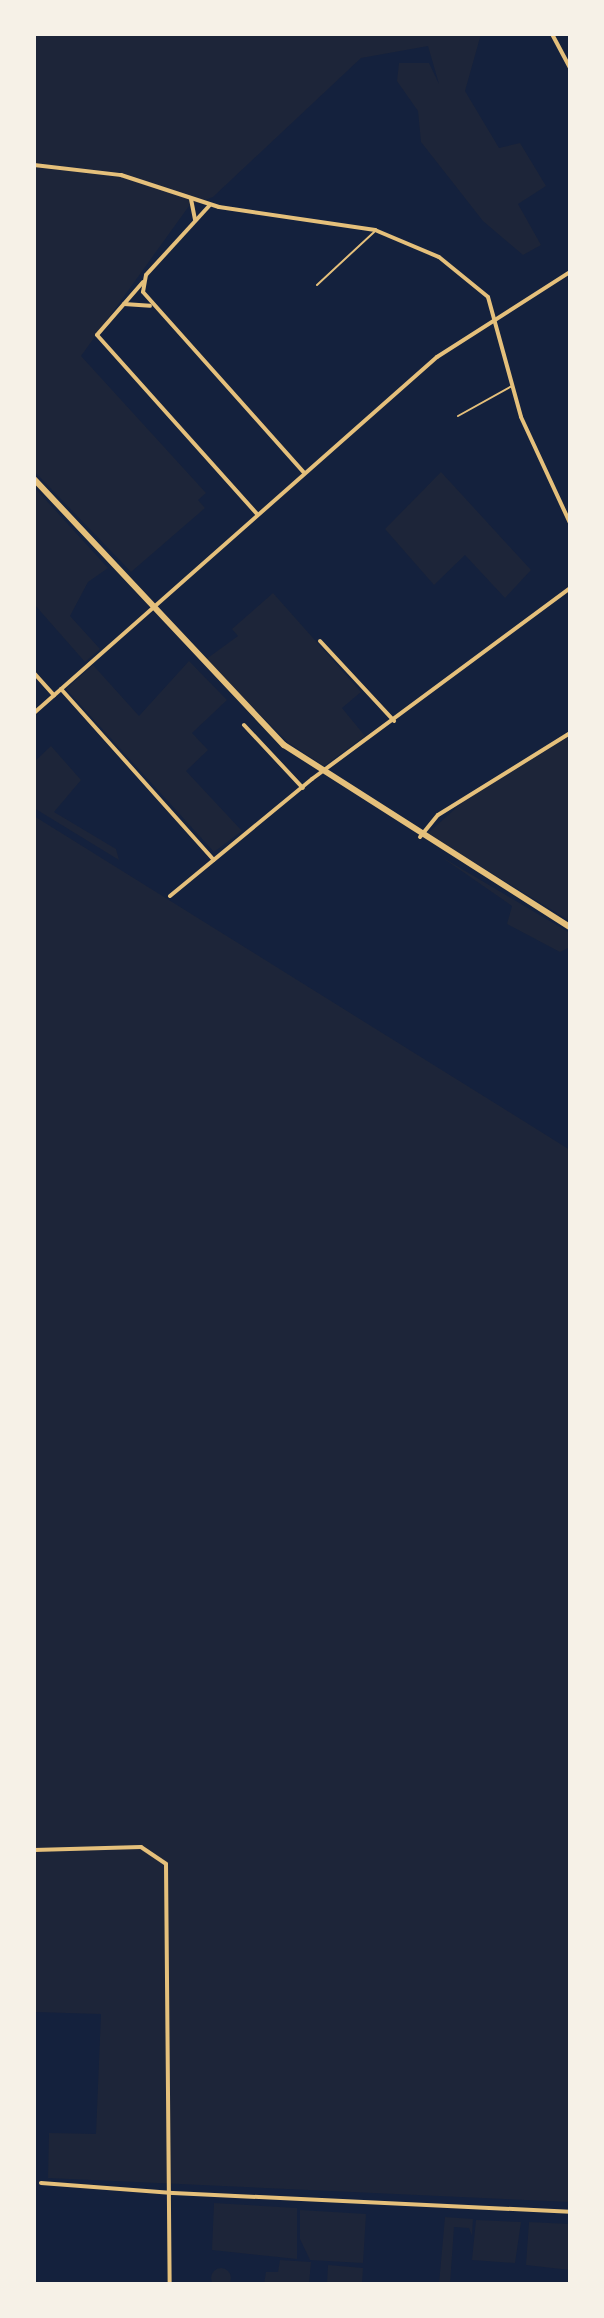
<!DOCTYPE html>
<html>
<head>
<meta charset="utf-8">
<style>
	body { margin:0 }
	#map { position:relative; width:604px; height:2318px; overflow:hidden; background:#14213d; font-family:Quicksand,sans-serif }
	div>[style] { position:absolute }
	.green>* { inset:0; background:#1d2539 }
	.round { border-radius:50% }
	.service>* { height:2px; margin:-1px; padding:0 1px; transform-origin:1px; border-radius:1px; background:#e5c07b }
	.minor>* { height:4px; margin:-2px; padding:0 2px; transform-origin:2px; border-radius:2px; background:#e5c07b }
	.secondary>* { height:6px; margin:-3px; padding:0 3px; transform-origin:3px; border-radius:3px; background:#e5c07b }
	span { translate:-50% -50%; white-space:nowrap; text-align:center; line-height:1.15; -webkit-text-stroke:8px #f6f1e7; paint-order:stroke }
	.frame { position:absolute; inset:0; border:36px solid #f6f1e7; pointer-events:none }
</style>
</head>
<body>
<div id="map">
	<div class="green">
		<div style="clip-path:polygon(34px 34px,481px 34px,465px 91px,499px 148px,520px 143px,546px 186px,518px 204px,541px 245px,523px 255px,483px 221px,421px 142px,418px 111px,397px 81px,399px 63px,429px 63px,439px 84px,428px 46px,361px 58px,213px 197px,189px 206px,81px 356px,206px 493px,198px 500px,205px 508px,131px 572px,34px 471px)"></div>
		<div style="clip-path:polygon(441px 472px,531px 570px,505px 598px,465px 555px,434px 585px,385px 529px)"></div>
		<div style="clip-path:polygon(34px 487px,108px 568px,88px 582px,70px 616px,100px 649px,85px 662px,34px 604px)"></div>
		<div style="clip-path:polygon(273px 593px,361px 692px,342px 708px,365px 736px,324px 766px,289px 743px,205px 660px,238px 636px,232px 629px)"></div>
		<div style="clip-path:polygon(189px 661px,227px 700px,192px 733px,208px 750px,186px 771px,242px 831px,214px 852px,66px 689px,93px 665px,139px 716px)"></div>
		<div style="clip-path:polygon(570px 736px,570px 921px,427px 834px,466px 799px)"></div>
		<div style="clip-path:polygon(51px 746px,81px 780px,54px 812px,116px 849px,119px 860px,34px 808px,34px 762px)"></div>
		<div style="clip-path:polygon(34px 816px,570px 1150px,570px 2202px,48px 2178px,49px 2133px,96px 2134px,101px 2014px,34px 2012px)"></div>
		<div style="clip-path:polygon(440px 856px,570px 933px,570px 947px,560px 952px,507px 924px,512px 906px)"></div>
		<div style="clip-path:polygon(214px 2203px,297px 2208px,297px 2259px,212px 2250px)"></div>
		<div style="clip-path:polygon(300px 2210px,366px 2214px,363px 2263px,310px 2260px,300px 2239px)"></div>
		<div style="clip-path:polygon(445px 2217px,473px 2219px,472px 2236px,469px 2228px,454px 2227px,450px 2284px,439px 2284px)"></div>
		<div style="clip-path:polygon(476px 2220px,521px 2222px,515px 2263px,472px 2260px)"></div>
		<div style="clip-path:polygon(529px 2222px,570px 2224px,570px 2270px,526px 2265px)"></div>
		<div style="clip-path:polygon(280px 2260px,311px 2262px,309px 2284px,264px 2284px,266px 2272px,278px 2272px)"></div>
		<div style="clip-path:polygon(328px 2265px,363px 2268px,362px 2284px,327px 2284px)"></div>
		<div class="round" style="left:211px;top:2268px;width:20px;height:20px"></div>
	</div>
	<div class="service">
		<div style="left:317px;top:285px;width:78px;rotate:-42.9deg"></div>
		<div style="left:458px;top:416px;width:62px;rotate:-29.1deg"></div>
	</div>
	<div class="minor">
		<div style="left:552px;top:34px;width:38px;rotate:62deg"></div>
		<div style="left:34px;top:165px;width:88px;rotate:6.6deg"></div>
		<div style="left:121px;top:175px;width:103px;rotate:18.1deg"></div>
		<div style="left:219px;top:207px;width:158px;rotate:8.4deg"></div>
		<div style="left:375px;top:230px;width:69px;rotate:22.9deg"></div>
		<div style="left:439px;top:257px;width:63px;rotate:39.2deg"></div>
		<div style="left:488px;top:297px;width:124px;rotate:74.6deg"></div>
		<div style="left:521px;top:417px;width:117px;rotate:65.2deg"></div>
		<div style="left:191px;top:199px;width:21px;rotate:79deg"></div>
		<div style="left:209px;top:206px;width:93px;rotate:132.4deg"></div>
		<div style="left:146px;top:275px;width:17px;rotate:100deg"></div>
		<div style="left:143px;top:292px;width:242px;rotate:48.3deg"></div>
		<div style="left:143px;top:282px;width:70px;rotate:131deg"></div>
		<div style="left:97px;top:335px;width:240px;rotate:48.2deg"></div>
		<div style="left:124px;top:304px;width:26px;rotate:4deg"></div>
		<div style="left:320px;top:641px;width:109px;rotate:47.2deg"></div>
		<div style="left:34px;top:673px;width:30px;rotate:48deg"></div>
		<div style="left:61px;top:689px;width:229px;rotate:48.2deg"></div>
		<div style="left:34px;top:713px;width:538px;rotate:-41.46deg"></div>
		<div style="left:437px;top:357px;width:158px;rotate:-32.6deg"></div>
		<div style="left:244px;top:725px;width:86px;rotate:46.9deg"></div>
		<div style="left:420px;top:837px;width:28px;rotate:-51deg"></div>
		<div style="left:438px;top:815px;width:155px;rotate:-31.8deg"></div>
		<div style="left:170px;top:896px;width:184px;rotate:-39.5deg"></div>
		<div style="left:312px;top:779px;width:321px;rotate:-36.5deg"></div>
		<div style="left:34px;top:1850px;width:107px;rotate:-1.6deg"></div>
		<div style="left:141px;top:1847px;width:30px;rotate:34deg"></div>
		<div style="left:166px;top:1864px;width:420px;rotate:89.5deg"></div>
		<div style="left:41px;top:2183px;width:132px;rotate:4.3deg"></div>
		<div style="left:173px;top:2193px;width:397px;rotate:2.7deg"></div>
	</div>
	<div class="secondary">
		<div style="left:34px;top:479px;width:365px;rotate:46.8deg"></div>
		<div style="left:284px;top:745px;width:339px;rotate:32.5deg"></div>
	</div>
	<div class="frame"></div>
</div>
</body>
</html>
